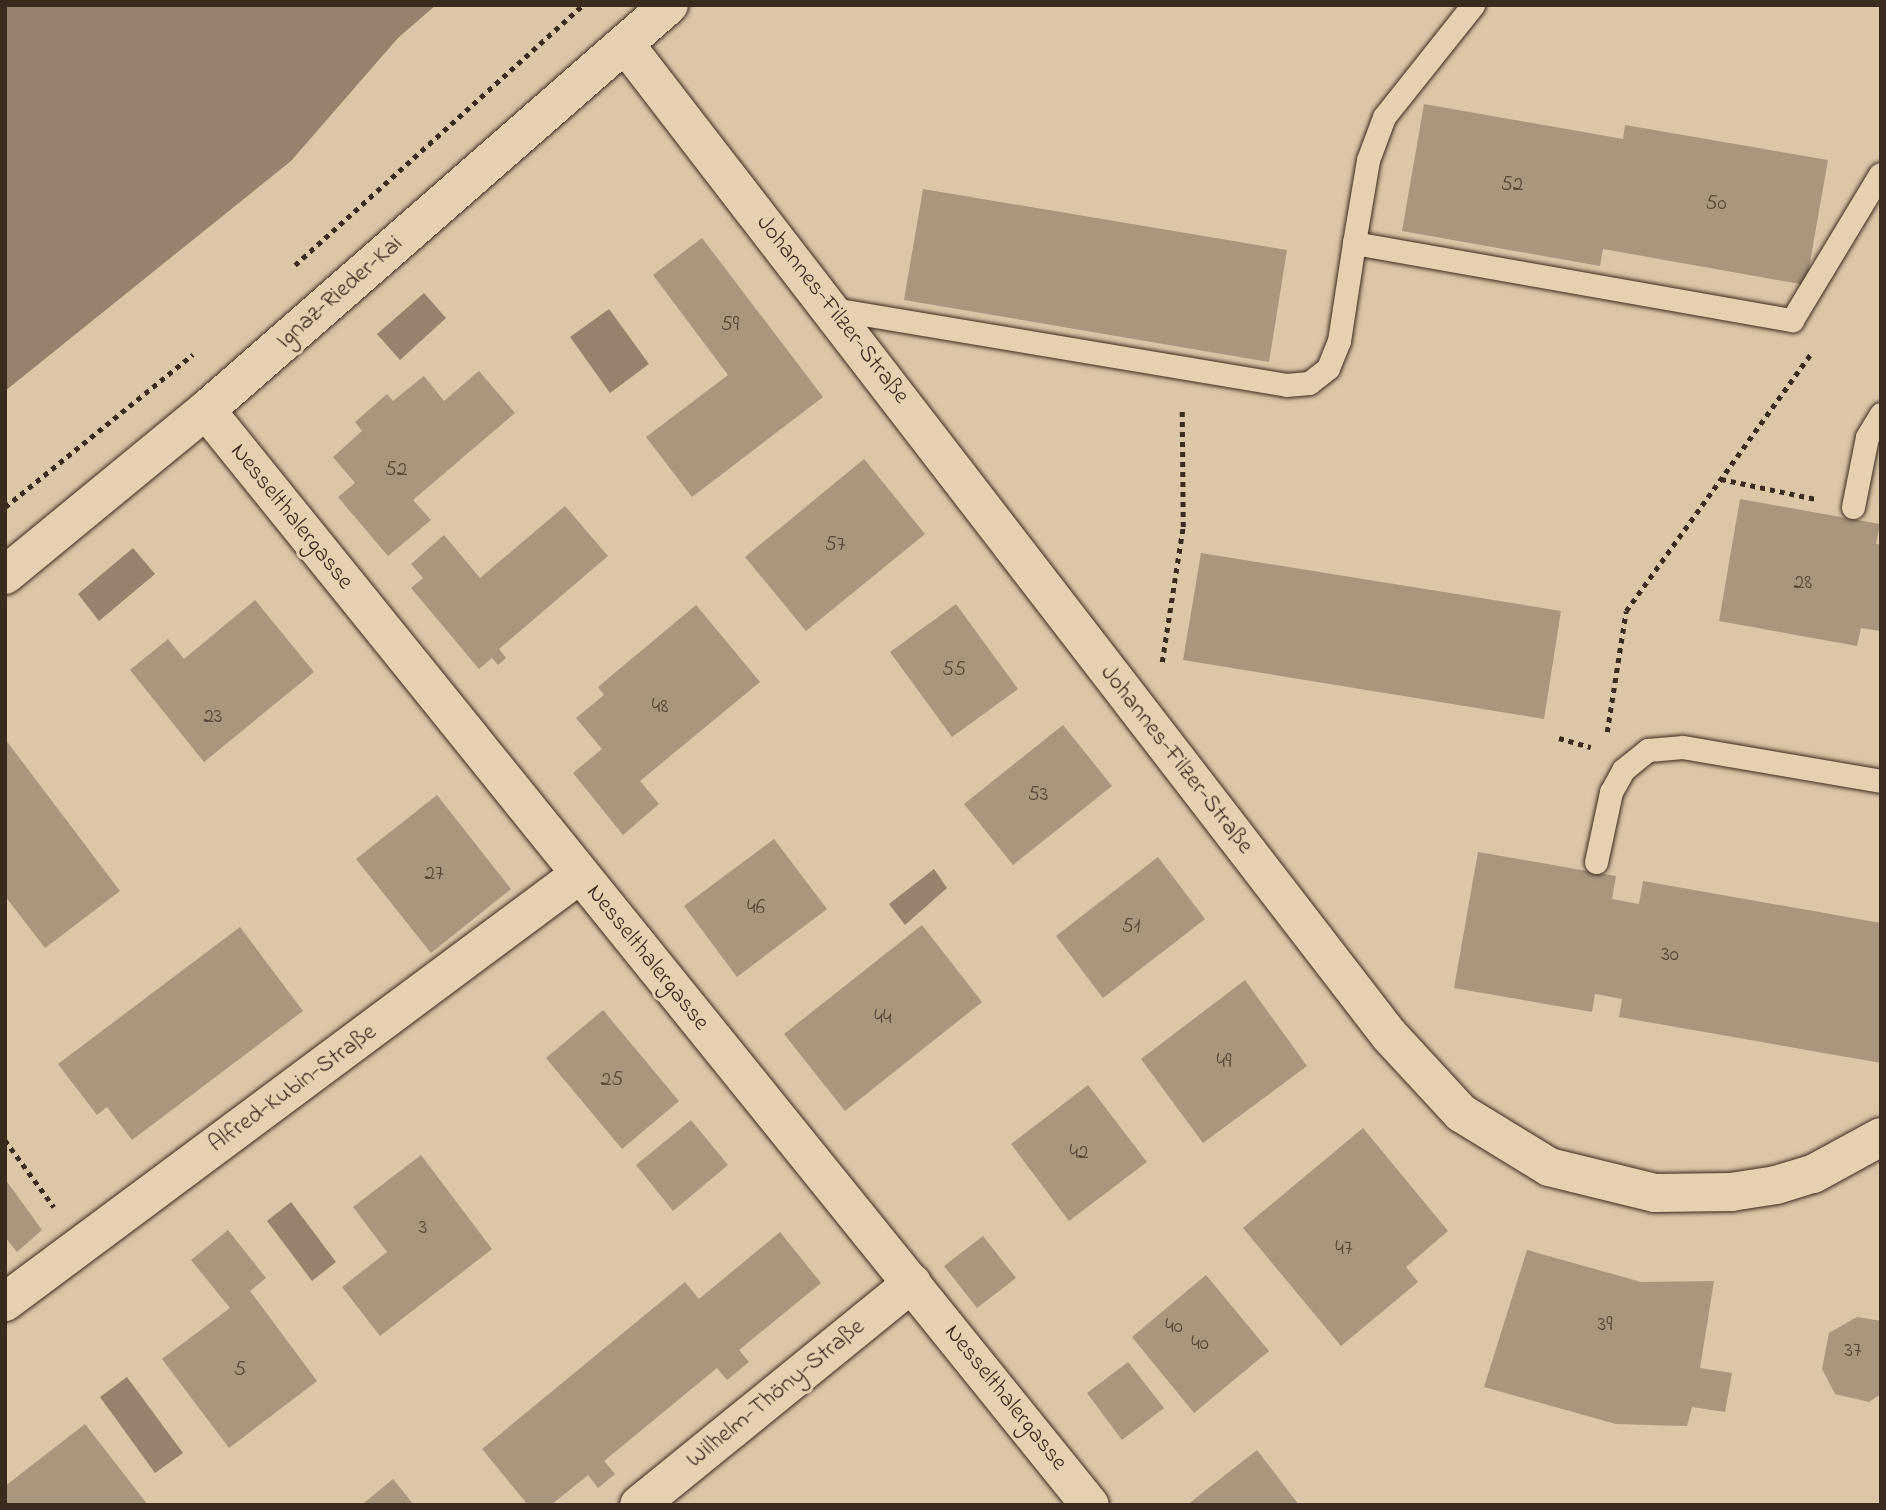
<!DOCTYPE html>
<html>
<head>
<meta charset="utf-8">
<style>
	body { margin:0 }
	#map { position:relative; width:1886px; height:1510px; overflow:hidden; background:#dbc6a6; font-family:"Indie Flower",sans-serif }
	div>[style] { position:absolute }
	.water>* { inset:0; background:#97836d }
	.building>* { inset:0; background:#a9967c }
	.path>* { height:4.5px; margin-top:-2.25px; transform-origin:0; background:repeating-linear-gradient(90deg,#3b2a1e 0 5px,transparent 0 10px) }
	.roads { filter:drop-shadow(0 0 2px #3b2a1e) drop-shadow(0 0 2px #3b2a1e) }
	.lane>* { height:23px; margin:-11.5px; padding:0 11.5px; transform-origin:11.5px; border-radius:11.5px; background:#e5d0af }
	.street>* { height:38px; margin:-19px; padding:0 19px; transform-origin:19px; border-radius:19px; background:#e5d0af }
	span { translate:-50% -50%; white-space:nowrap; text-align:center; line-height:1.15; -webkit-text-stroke:6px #e5d0af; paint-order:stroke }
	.number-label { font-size:21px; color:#564536 }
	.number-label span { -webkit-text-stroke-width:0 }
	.street-label { font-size:24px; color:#3b2a1e }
	.frame { position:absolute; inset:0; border:7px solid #3b2a1e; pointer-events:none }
</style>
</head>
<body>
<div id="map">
	<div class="water">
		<div style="clip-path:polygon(5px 5px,436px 5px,398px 38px,291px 161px,5px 391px)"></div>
		<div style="clip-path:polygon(424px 293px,446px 318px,400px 360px,377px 334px)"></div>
		<div style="clip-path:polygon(609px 309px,649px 364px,610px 393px,570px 337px)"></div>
		<div style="clip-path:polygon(133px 548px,155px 574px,99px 621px,78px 594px)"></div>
		<div style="clip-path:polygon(934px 869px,947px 888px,905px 925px,889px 904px)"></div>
		<div style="clip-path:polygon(291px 1202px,336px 1262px,312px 1281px,267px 1221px)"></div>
		<div style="clip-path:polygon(127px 1377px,183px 1453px,155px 1473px,100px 1397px)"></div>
	</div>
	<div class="building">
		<div style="clip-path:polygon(1424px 104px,1623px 139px,1625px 125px,1828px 160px,1806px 285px,1603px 249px,1600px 266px,1402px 231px)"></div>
		<div style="clip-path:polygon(923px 189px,1287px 250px,1269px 362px,904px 300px)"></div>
		<div style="clip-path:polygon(702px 238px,823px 397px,692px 497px,646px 437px,728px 375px,653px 275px)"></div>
		<div style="clip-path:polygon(479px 371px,515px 413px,413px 500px,431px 520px,388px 556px,338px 497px,355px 483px,333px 457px,362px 431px,355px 422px,387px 394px,393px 401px,424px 376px,444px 401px)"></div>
		<div style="clip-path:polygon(864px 459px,925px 534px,806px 631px,745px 557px)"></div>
		<div style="clip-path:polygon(1740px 499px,1880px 524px,1876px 544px,1881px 545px,1881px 631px,1861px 628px,1857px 646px,1719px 621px)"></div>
		<div style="clip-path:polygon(565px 506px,608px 556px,499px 649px,506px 658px,498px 665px,492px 658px,479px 669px,411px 588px,423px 578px,411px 564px,444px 535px,480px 578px)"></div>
		<div style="clip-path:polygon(1201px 553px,1561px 611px,1544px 719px,1183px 660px)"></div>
		<div style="clip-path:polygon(255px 600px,314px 672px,204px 762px,130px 670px,168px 639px,184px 659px)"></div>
		<div style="clip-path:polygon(956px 604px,1018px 689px,952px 737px,890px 652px)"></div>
		<div style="clip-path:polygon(696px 605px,760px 682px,640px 781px,659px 804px,623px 835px,573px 773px,602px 749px,576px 718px,604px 695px,598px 687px)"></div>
		<div style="clip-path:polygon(1063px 725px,1112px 786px,1013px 865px,964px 804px)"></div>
		<div style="clip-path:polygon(5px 739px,120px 891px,45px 948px,5px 896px)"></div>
		<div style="clip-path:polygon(437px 795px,511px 889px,431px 953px,356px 859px)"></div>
		<div style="clip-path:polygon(774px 839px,827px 909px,737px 977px,684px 906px)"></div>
		<div style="clip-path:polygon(1478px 852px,1616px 876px,1612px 899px,1639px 904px,1643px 881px,1881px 923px,1881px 1063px,1619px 1017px,1622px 999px,1595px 994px,1592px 1012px,1454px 988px)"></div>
		<div style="clip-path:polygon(1158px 857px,1205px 919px,1103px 998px,1056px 936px)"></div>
		<div style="clip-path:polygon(922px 925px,982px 1002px,845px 1111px,784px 1034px)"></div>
		<div style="clip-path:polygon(240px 927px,303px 1011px,132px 1140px,107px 1107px,97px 1115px,58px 1064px)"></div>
		<div style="clip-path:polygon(1245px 980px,1307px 1066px,1203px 1143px,1141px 1059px)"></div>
		<div style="clip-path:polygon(603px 1010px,679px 1101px,622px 1149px,546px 1058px)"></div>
		<div style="clip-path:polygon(1088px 1085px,1147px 1162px,1069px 1221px,1011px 1144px)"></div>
		<div style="clip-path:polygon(691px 1120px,728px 1165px,673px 1211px,636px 1165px)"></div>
		<div style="clip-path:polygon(1363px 1128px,1448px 1231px,1406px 1267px,1418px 1282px,1341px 1346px,1243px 1228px)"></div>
		<div style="clip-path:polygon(421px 1155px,492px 1249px,380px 1336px,342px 1287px,387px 1252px,353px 1207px)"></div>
		<div style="clip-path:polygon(5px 1179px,42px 1230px,17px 1252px,5px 1237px)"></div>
		<div style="clip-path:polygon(228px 1230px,266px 1278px,250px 1291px,317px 1381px,229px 1448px,162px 1359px,230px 1308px,191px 1260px)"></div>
		<div style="clip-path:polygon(780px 1232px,821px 1283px,739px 1350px,749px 1362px,727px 1380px,717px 1368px,604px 1461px,615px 1474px,598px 1488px,588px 1475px,551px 1505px,528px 1505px,482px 1449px,685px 1282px,699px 1299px)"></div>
		<div style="clip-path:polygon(983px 1236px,1016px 1278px,977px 1308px,944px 1266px)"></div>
		<div style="clip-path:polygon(1527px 1250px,1641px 1282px,1714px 1281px,1700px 1368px,1732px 1373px,1725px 1412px,1692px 1407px,1687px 1426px,1616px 1424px,1484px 1387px)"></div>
		<div style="clip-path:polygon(1206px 1275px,1269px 1351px,1194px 1413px,1132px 1337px)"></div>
		<div style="clip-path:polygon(1857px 1317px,1881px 1321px,1881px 1394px,1869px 1402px,1835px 1394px,1822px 1369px,1829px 1333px)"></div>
		<div style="clip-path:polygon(1128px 1362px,1164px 1408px,1122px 1440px,1087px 1393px)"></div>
		<div style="clip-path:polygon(85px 1424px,148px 1505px,5px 1505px,5px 1486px)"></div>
		<div style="clip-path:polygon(1257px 1450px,1299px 1505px,1187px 1505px)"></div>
		<div style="clip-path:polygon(393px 1479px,414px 1505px,366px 1505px,364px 1503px)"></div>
	</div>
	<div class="path">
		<div style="left:295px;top:265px;width:388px;rotate:-42.1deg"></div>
		<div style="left:1721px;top:479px;width:97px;rotate:11.9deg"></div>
		<div style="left:5px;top:507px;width:242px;rotate:-39.1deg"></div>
		<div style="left:1162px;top:662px;width:137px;rotate:-81.2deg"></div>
		<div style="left:1183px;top:527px;width:120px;rotate:-90.5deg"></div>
		<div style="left:1607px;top:732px;width:122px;rotate:-81.1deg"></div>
		<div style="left:1626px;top:611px;width:317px;rotate:-54.3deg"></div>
		<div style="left:1559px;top:738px;width:33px;rotate:16deg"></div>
		<div style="left:5px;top:1140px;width:83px;rotate:53.8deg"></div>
	</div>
	<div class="roads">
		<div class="lane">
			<div style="left:1473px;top:5px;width:143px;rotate:128.5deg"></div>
			<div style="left:1384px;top:117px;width:46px;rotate:110.4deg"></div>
			<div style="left:1368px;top:160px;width:84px;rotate:99.6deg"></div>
			<div style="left:1354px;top:243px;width:445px;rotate:10deg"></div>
			<div style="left:1792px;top:320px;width:170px;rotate:-58.9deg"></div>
			<div style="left:833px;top:309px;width:459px;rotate:9.5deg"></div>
			<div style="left:1286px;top:385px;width:23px;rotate:-5deg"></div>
			<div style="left:1309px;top:383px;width:24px;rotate:-38deg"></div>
			<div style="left:1328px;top:368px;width:29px;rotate:-68deg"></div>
			<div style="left:1339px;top:341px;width:99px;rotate:-81.3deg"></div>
			<div style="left:1853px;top:507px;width:71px;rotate:-78.7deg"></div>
			<div style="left:1867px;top:437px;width:27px;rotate:-59deg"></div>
			<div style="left:1596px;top:862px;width:72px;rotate:-77.9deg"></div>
			<div style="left:1611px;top:792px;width:25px;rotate:-61deg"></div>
			<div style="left:1623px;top:770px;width:32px;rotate:-39deg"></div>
			<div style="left:1648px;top:750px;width:35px;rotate:-5deg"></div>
			<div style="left:1683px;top:747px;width:201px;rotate:9.7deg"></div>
		</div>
		<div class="street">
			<div style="left:625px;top:44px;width:1251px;rotate:52.37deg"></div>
			<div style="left:1389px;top:1035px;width:106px;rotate:47.3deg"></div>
			<div style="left:1461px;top:1113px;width:103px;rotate:31.5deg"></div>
			<div style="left:1549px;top:1167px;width:109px;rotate:13.8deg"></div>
			<div style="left:1655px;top:1193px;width:76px;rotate:-0.8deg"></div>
			<div style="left:1731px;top:1192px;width:46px;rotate:-8.8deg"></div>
			<div style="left:1776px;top:1185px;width:39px;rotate:-17deg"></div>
			<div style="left:1813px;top:1174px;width:77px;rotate:-28.6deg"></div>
			<div style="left:206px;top:410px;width:1407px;rotate:51.09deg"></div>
			<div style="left:5px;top:575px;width:260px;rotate:-39.4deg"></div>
			<div style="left:206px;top:410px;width:615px;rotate:-41.18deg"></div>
			<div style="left:5px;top:1302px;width:715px;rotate:-36.65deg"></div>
			<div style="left:639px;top:1505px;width:352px;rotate:-39.1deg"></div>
		</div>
	</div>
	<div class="number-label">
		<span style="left:1512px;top:185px">52</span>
		<span style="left:1716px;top:204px">50</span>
		<span style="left:730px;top:325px">59</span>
		<span style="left:396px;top:470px">52</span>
		<span style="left:835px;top:545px">57</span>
		<span style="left:1803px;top:583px">28</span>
		<span style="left:954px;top:670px">55</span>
		<span style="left:660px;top:707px">48</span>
		<span style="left:213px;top:717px">23</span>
		<span style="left:1038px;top:795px">53</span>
		<span style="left:434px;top:874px">27</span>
		<span style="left:756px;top:908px">46</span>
		<span style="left:1131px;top:927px">51</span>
		<span style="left:1670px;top:955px">30</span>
		<span style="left:883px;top:1018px">44</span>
		<span style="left:1224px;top:1062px">49</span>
		<span style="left:612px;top:1080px">25</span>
		<span style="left:1079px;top:1153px">42</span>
		<span style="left:423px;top:1228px">3</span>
		<span style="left:1344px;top:1249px">47</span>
		<span style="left:1605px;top:1325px">39</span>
		<span style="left:1174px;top:1327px">40</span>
		<span style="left:1200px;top:1344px">40</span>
		<span style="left:1853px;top:1351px">37</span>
		<span style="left:240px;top:1370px">5</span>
	</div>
	<div class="street-label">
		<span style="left:340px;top:293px;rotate:-41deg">Ignaz-Rieder-Kai</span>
		<span style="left:832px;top:310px;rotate:52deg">Johannes-Filzer-Straße</span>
		<span style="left:291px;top:517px;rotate:51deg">Nesselthalergasse</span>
		<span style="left:1176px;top:760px;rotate:52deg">Johannes-Filzer-Straße</span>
		<span style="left:647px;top:958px;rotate:51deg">Nesselthalergasse</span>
		<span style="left:293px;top:1089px;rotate:-36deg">Alfred-Kubin-Straße</span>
		<span style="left:776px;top:1394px;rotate:-39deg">Wilhelm-Thöny-Straße</span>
		<span style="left:1005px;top:1398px;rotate:51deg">Nesselthalergasse</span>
	</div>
	<div class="frame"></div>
</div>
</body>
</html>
